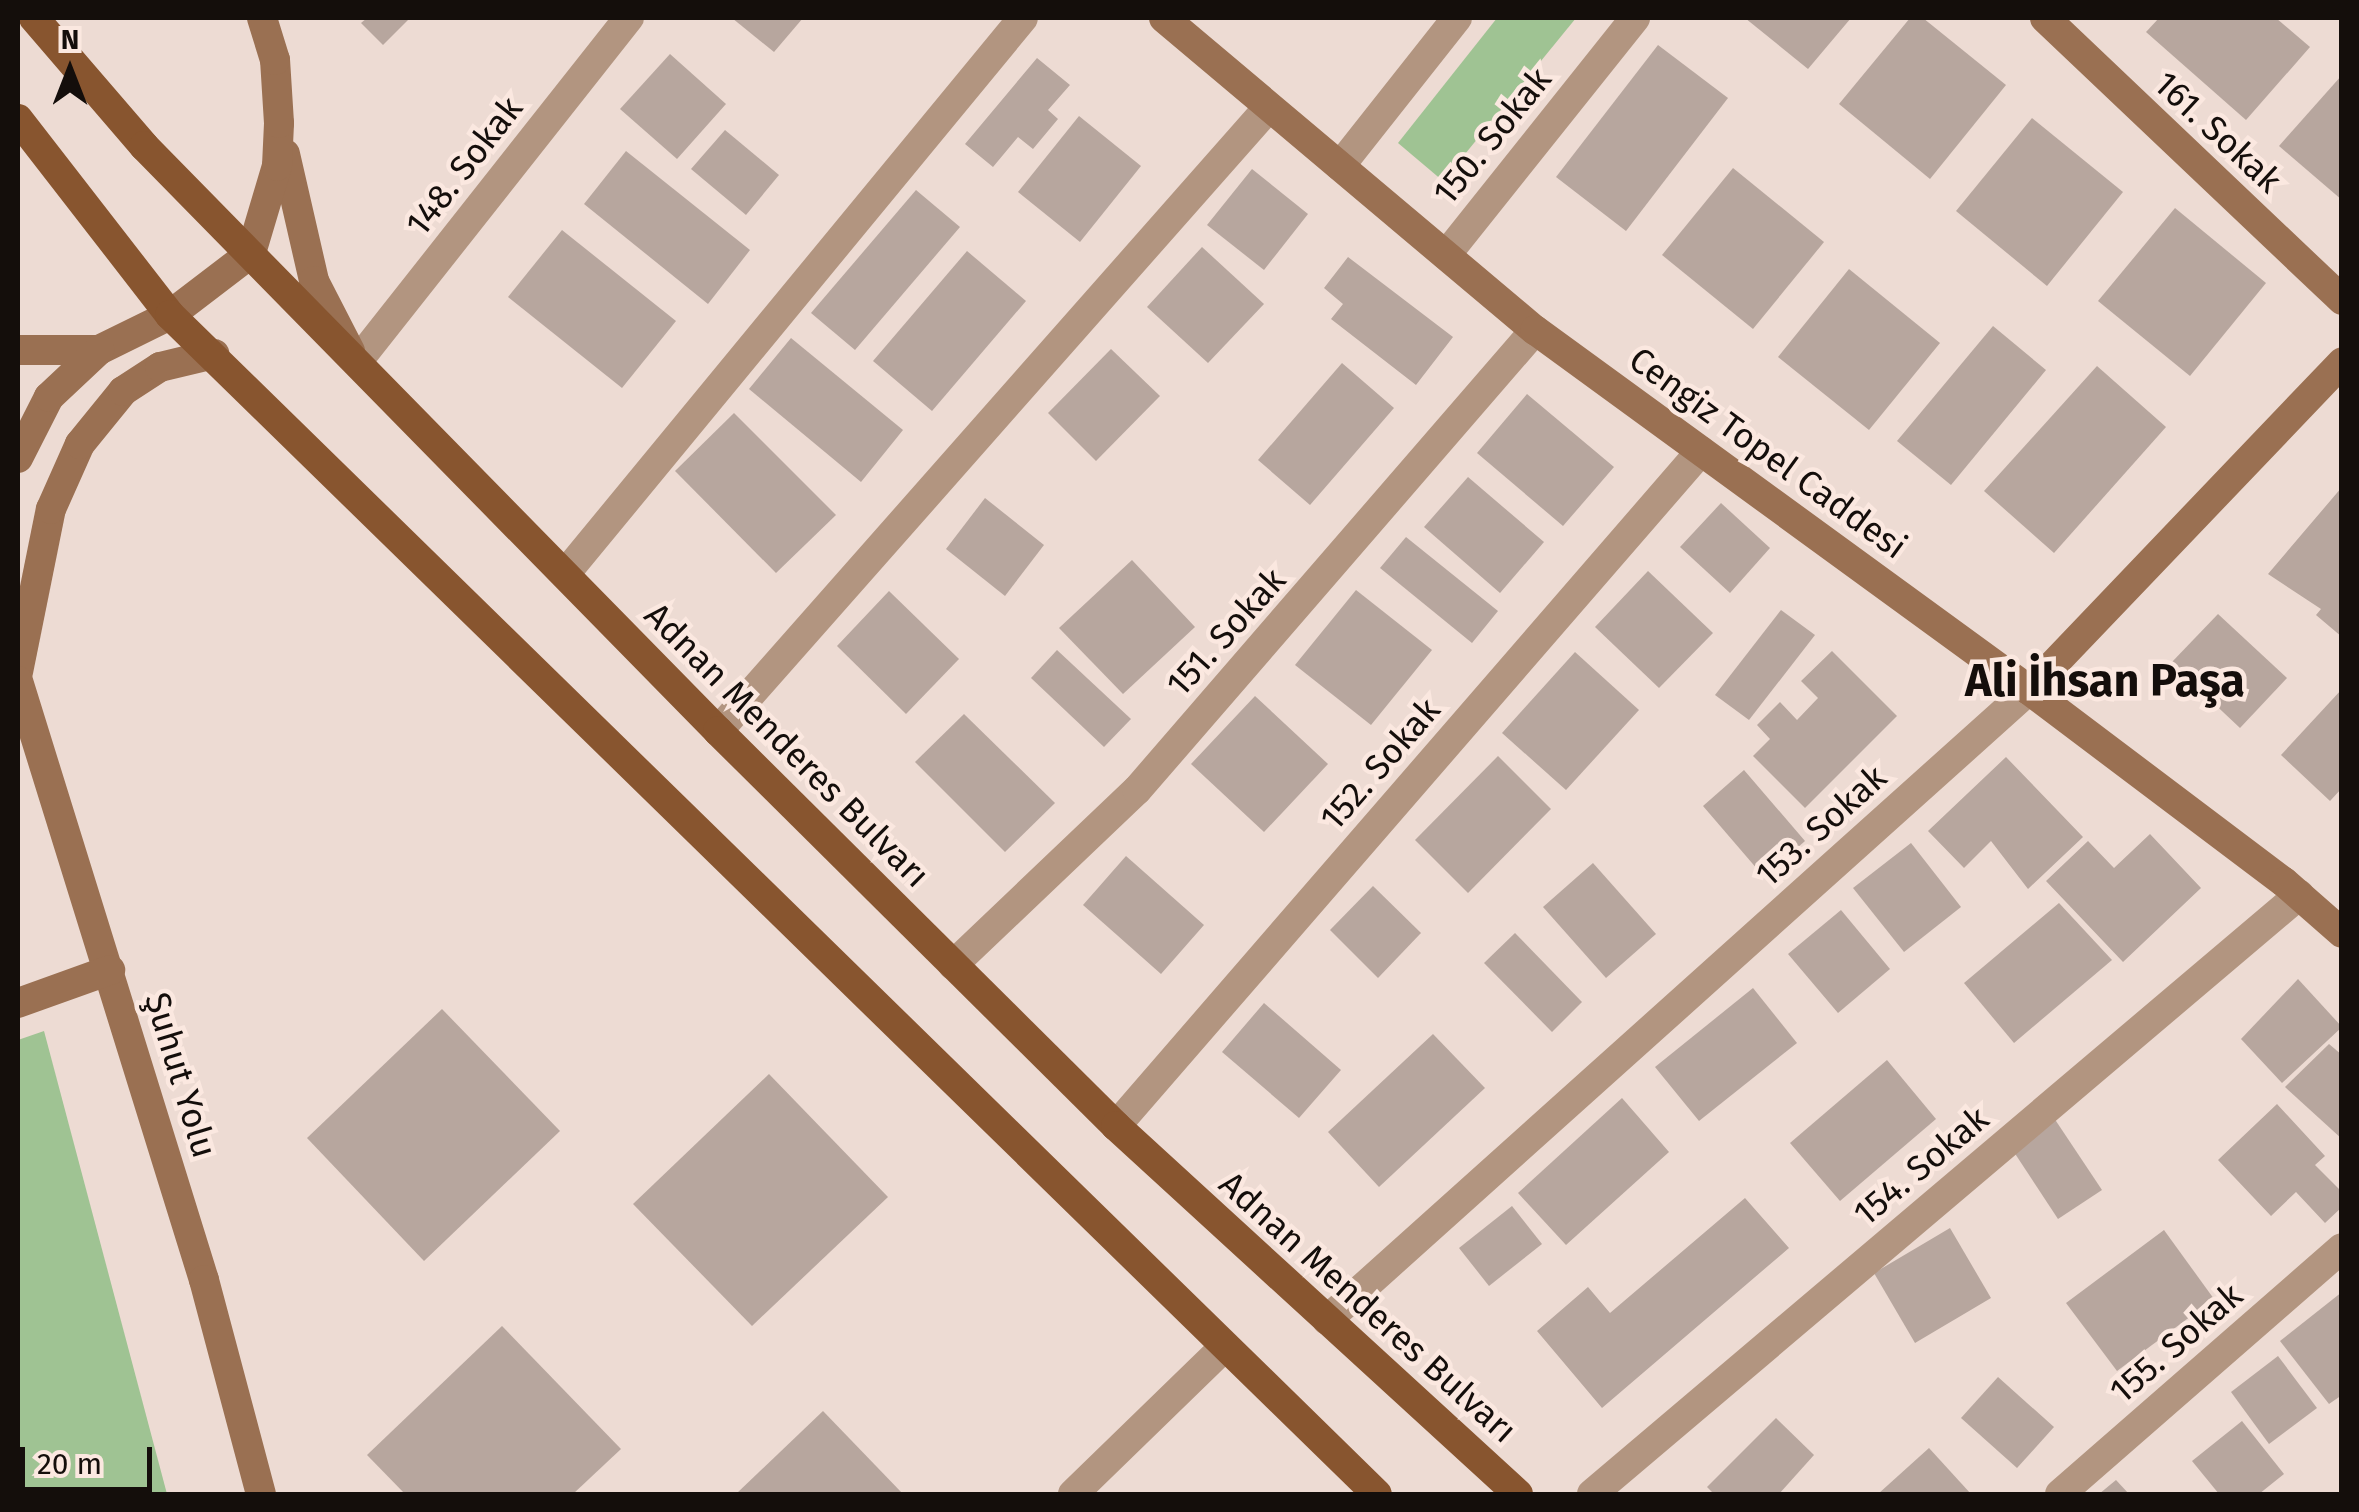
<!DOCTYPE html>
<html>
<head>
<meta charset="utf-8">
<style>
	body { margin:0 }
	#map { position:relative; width:2359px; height:1512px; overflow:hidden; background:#eddbd3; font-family:"Fira Sans",sans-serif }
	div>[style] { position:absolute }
	.green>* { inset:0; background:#9fc393 }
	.building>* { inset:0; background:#b7a69e }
	.street>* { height:30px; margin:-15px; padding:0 15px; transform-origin:15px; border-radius:15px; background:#b29580 }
	.secondary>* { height:30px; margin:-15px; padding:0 15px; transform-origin:15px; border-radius:15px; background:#9a7052 }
	.primary>* { height:30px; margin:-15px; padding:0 15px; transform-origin:15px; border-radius:15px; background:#88552f }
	span { translate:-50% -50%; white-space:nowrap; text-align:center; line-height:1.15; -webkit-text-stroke:9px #fbe8e0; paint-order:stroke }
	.street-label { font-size:35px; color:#140e0b }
	.district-label { font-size:45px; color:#140e0b; font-weight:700 }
	.frame { position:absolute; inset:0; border:20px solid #140e0b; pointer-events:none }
	.north { position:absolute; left:20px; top:20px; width:100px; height:100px; -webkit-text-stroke:8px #fbe8e0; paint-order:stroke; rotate:0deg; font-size:28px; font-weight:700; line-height:40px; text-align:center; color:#140e0b }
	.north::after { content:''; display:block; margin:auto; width:35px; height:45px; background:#140e0b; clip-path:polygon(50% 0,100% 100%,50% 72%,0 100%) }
	.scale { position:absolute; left:20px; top:1447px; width:132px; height:45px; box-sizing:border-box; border:5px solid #140e0b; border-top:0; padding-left:12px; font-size:30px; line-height:35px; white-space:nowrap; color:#140e0b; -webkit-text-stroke:8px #fbe8e0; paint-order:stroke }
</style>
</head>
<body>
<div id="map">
	<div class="green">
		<div style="clip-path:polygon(1497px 18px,1576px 18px,1443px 181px,1398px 143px)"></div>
		<div style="clip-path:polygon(44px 1031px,167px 1494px,18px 1494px,18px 1040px)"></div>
	</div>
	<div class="building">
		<div style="clip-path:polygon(367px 18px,410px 18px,383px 45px,361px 23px)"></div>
		<div style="clip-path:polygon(732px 18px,803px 18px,774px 52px)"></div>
		<div style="clip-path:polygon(1745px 18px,1851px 18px,1808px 69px)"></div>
		<div style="clip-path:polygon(1910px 18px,1923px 18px,2006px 85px,1930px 179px,1839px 104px)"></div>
		<div style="clip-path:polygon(2159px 18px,2276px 18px,2310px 47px,2246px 120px,2146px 32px)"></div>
		<div style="clip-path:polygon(1658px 45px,1728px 98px,1626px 231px,1556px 177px)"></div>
		<div style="clip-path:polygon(670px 54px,726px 104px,677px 159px,620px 109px)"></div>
		<div style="clip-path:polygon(1037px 58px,1070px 85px,1048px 110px,1058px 119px,1033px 149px,1018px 137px,993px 167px,965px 144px)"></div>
		<div style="clip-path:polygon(2342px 75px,2342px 200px,2279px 146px)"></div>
		<div style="clip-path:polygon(1079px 116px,1141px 166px,1080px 242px,1018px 192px)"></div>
		<div style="clip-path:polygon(2032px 118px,2123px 192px,2047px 286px,1956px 211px)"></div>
		<div style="clip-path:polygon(725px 130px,779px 175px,746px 215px,691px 169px)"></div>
		<div style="clip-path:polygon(626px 151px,750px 250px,708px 304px,584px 204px)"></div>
		<div style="clip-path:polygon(1733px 168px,1824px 242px,1753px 329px,1662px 255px)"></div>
		<div style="clip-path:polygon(1252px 169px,1308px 214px,1264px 270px,1207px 225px)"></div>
		<div style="clip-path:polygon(916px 190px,960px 227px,855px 350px,811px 313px)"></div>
		<div style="clip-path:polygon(2175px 208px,2266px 283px,2190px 376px,2098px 301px)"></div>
		<div style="clip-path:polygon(562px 230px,676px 321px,622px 388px,508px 297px)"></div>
		<div style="clip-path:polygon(1202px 247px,1264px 304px,1208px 363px,1147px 307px)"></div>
		<div style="clip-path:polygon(967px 251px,1026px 301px,932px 411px,873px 361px)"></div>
		<div style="clip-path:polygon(1348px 257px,1453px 337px,1416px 385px,1331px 319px,1343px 304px,1324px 288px)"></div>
		<div style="clip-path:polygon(1849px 269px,1940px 343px,1869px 430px,1778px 357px)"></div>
		<div style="clip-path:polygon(1993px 326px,2046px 370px,1951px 485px,1897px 441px)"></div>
		<div style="clip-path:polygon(791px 338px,903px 430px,861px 482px,749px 389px)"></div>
		<div style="clip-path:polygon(1111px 349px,1160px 396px,1096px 461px,1048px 413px)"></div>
		<div style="clip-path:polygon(1342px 363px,1394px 408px,1310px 505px,1258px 460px)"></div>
		<div style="clip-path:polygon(2097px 366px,2166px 427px,2054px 553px,1984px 491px)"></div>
		<div style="clip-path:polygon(1527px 394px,1614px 467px,1563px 526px,1477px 453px)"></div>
		<div style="clip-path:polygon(734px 413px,836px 515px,776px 573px,675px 471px)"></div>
		<div style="clip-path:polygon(1468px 477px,1544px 542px,1500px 593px,1424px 527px)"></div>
		<div style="clip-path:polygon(2342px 487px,2342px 637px,2316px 615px,2321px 609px,2268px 574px)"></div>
		<div style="clip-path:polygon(985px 498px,1044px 545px,1005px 596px,946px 549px)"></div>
		<div style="clip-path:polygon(1721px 503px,1770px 548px,1730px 593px,1680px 547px)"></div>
		<div style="clip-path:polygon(1406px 537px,1498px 611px,1472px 643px,1380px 568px)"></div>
		<div style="clip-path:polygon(1132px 560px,1195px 627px,1123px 694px,1059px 628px)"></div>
		<div style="clip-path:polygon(1648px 571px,1713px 633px,1659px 688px,1595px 627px)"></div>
		<div style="clip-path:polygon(1356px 590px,1432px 650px,1371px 725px,1295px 665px)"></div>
		<div style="clip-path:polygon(889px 591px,959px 659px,906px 714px,837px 646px)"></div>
		<div style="clip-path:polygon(1781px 610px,1815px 635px,1749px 720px,1715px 695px)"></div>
		<div style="clip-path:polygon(2218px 614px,2287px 678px,2240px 728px,2171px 663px)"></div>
		<div style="clip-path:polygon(1057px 650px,1131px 719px,1104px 747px,1031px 678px)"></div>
		<div style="clip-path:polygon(1832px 651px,1897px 716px,1805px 808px,1753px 756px,1770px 739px,1757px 725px,1780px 702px,1797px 720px,1818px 698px,1801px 681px)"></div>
		<div style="clip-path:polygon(1575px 652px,1639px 710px,1566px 790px,1502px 733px)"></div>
		<div style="clip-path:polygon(2342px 689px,2342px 788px,2330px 801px,2281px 755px)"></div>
		<div style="clip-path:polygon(1255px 696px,1328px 764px,1264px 832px,1191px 764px)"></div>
		<div style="clip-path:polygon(964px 714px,1055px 803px,1005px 852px,915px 762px)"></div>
		<div style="clip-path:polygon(1498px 756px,1551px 809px,1468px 893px,1415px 840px)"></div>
		<div style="clip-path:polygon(2006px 757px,2083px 837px,2028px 889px,1991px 841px,1964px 868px,1928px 831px)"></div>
		<div style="clip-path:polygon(1744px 770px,1805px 841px,1764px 877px,1703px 806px)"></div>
		<div style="clip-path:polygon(2150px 834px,2201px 888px,2123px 962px,2046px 881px,2088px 841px,2114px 868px)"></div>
		<div style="clip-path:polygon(1911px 843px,1961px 907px,1904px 952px,1853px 888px)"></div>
		<div style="clip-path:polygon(1126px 856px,1204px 925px,1161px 974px,1083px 905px)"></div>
		<div style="clip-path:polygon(1593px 863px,1656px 934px,1606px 978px,1543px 907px)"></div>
		<div style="clip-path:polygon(1373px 886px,1421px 933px,1378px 978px,1330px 930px)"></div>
		<div style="clip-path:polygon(2059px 903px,2112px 960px,2014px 1043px,1964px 983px)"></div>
		<div style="clip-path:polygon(1841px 910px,1890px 969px,1838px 1013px,1788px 954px)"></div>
		<div style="clip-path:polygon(1515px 933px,1582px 1002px,1552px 1032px,1484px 963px)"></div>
		<div style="clip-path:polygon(2298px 979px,2342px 1027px,2282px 1083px,2241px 1039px)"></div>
		<div style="clip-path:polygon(1753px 988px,1797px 1043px,1699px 1121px,1655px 1067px)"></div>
		<div style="clip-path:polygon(1264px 1003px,1341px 1070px,1299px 1118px,1222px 1052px)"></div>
		<div style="clip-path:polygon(442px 1009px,560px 1131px,424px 1261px,307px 1138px)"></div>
		<div style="clip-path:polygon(1433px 1034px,1485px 1088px,1379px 1187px,1328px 1132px)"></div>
		<div style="clip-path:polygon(2329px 1044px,2342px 1055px,2342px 1139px,2285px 1087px)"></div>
		<div style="clip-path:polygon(1887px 1060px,1936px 1119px,1840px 1201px,1790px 1143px)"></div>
		<div style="clip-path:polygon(769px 1074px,888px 1197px,752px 1326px,633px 1204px)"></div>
		<div style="clip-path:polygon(1622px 1098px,1669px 1152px,1566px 1245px,1518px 1193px)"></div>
		<div style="clip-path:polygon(2277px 1104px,2325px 1156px,2315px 1165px,2342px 1192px,2342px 1207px,2325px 1223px,2296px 1192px,2271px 1216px,2218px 1160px)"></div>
		<div style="clip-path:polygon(2054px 1118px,2102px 1190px,2058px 1219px,2010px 1146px)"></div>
		<div style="clip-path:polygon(1745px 1198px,1789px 1248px,1602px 1408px,1537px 1331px,1588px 1287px,1610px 1313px)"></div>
		<div style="clip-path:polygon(1512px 1206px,1542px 1244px,1489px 1286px,1459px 1248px)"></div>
		<div style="clip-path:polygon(1950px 1228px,1991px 1298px,1915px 1343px,1874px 1273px)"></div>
		<div style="clip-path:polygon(2164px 1230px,2214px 1299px,2117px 1371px,2066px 1303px)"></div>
		<div style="clip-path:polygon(2342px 1292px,2342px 1395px,2329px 1404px,2280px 1341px)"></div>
		<div style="clip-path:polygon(502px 1326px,621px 1449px,573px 1494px,405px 1494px,367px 1455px)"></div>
		<div style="clip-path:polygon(2278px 1356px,2317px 1408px,2269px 1444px,2231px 1392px)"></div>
		<div style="clip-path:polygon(1998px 1377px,2054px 1427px,2017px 1468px,1961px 1418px)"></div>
		<div style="clip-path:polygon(823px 1411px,903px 1494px,736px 1494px)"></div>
		<div style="clip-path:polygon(1776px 1418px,1814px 1455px,1779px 1494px,1714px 1494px,1707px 1487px)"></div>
		<div style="clip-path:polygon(2242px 1421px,2284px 1474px,2259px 1494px,2219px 1494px,2192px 1461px)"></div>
		<div style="clip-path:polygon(1929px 1448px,1971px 1494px,1878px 1494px)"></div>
		<div style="clip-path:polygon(2116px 1480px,2129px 1494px,2099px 1494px)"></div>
	</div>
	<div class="street">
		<div style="left:1340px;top:166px;width:189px;rotate:-51.7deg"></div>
		<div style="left:1446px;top:255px;width:303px;rotate:-51.4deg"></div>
		<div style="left:357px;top:362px;width:439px;rotate:-51.7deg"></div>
		<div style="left:565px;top:574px;width:720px;rotate:-50.52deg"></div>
		<div style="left:718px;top:731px;width:832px;rotate:-48.56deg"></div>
		<div style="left:953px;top:965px;width:254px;rotate:-43.6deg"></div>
		<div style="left:1137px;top:790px;width:608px;rotate:-49.13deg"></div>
		<div style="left:1116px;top:1126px;width:893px;rotate:-49.09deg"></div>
		<div style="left:1327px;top:1320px;width:943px;rotate:-41.91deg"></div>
		<div style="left:1073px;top:1494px;width:211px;rotate:-44.2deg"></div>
		<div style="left:1592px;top:1494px;width:927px;rotate:-40.27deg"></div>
		<div style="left:2060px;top:1494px;width:374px;rotate:-41.1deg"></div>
	</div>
	<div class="secondary">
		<div style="left:1164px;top:18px;width:485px;rotate:40.1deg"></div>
		<div style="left:1535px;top:330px;width:611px;rotate:36.08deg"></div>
		<div style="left:2029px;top:690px;width:319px;rotate:37deg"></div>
		<div style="left:2284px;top:882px;width:77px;rotate:41.3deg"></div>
		<div style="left:2045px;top:18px;width:410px;rotate:43.5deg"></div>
		<div style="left:285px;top:154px;width:130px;rotate:77.1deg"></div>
		<div style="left:314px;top:281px;width:79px;rotate:62.8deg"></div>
		<div style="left:18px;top:350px;width:81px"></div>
		<div style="left:99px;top:350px;width:79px;rotate:-26.2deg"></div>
		<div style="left:170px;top:315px;width:102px;rotate:-37.4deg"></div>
		<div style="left:251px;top:253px;width:91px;rotate:-73.4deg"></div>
		<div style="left:277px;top:166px;width:43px;rotate:-87.3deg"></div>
		<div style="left:279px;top:123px;width:63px;rotate:-93.6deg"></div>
		<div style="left:275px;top:60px;width:44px;rotate:-107.2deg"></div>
		<div style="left:18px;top:458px;width:68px;rotate:-63.1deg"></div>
		<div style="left:49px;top:397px;width:69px;rotate:-43.2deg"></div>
		<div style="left:18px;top:672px;width:166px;rotate:-78.6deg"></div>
		<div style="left:51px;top:509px;width:71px;rotate:-66deg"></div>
		<div style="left:80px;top:444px;width:68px;rotate:-50.9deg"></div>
		<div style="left:123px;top:391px;width:44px;rotate:-33deg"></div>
		<div style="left:160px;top:367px;width:56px;rotate:-13.5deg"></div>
		<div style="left:18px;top:681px;width:627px;rotate:72.75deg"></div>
		<div style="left:204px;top:1280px;width:221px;rotate:75.1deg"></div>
		<div style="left:2029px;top:690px;width:453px;rotate:-46.3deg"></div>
		<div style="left:18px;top:1003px;width:98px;rotate:-19.7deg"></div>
	</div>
	<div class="primary">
		<div style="left:34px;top:18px;width:169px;rotate:49.3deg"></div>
		<div style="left:144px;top:146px;width:820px;rotate:45.54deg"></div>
		<div style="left:718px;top:731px;width:561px;rotate:44.78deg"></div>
		<div style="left:1116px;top:1126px;width:545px;rotate:42.47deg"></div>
		<div style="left:18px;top:119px;width:248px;rotate:52.2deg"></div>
		<div style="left:170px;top:315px;width:1687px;rotate:44.33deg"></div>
	</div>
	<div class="street-label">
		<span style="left:2218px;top:132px;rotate:43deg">161. Sokak</span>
		<span style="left:1492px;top:136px;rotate:-51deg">150. Sokak</span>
		<span style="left:464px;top:166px;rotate:-52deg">148. Sokak</span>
		<span style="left:1768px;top:453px;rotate:36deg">Cengiz Topel Caddesi</span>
		<span style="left:1226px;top:632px;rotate:-48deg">151. Sokak</span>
		<span style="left:787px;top:745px;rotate:45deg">Adnan Menderes Bulvarı</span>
		<span style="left:1380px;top:764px;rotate:-49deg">152. Sokak</span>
		<span style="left:1821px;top:826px;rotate:-42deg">153. Sokak</span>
		<span style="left:181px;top:1075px;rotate:73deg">Şuhut Yolu</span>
		<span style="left:1921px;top:1166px;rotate:-40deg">154. Sokak</span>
		<span style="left:1368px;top:1307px;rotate:42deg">Adnan Menderes Bulvarı</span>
		<span style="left:2176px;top:1343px;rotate:-41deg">155. Sokak</span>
	</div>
	<div class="district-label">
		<span style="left:2105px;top:682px">Ali İhsan Paşa</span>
	</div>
	<div class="frame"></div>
	<div class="north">N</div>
	<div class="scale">20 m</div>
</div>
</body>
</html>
